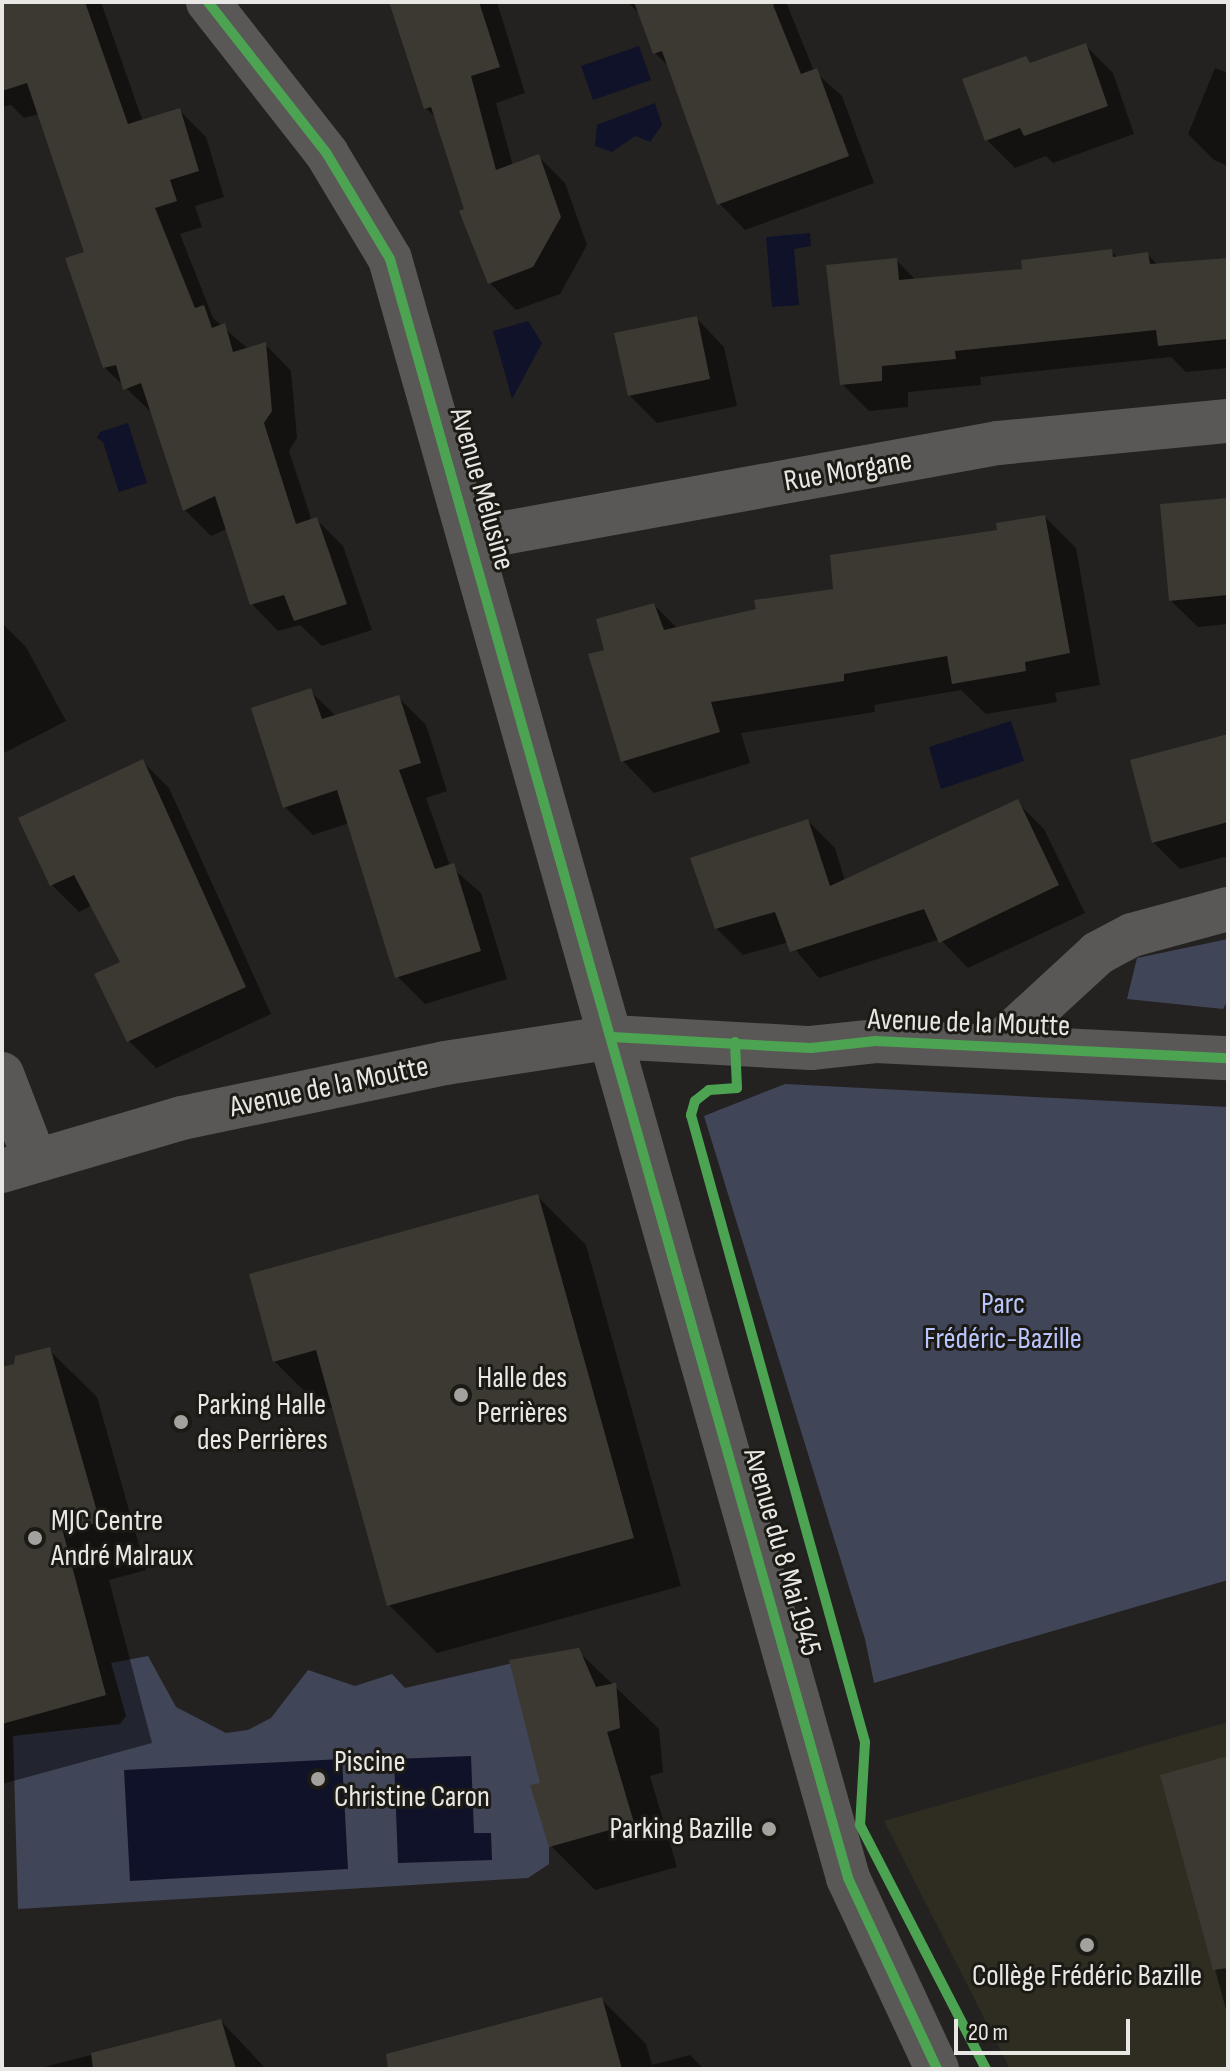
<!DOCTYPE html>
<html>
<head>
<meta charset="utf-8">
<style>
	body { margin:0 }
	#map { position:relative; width:1230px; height:2071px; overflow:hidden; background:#242220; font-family:"Sofia Sans Condensed",sans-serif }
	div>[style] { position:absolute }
	.built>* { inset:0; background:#2f2c22 }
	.green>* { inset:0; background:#414558 }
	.water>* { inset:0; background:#0f1229 }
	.shadow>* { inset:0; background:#0007 }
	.building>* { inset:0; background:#3c3932 }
	.minor>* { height:44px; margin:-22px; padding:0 22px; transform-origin:22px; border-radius:22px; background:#5a5857 }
	.cycleway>* { height:10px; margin:-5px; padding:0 5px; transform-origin:5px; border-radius:5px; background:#4ca352 }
	.dots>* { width:22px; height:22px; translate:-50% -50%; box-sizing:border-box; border:4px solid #1c1a15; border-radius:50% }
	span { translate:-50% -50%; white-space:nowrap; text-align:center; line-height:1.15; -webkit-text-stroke:6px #1c1a15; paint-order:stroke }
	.street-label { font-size:30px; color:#e9e7e4 }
	.park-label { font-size:30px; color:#b9c5fe }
	.poi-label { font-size:30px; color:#e9e7e4 }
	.left { translate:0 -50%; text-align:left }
	.right { translate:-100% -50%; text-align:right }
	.frame { position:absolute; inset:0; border:4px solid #e9e7e4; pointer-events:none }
	.scale { position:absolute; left:954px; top:2019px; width:176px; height:36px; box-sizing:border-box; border:4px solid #e9e7e4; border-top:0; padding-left:10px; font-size:24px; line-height:28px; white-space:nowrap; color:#e9e7e4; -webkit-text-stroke:6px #1c1a15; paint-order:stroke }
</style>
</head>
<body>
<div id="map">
	<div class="built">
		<div style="clip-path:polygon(1228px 1722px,1228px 2069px,1010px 2069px,884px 1821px)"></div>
	</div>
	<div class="green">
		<div style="clip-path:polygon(1228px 939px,1228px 1000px,1223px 1009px,1127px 999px,1137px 958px)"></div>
		<div style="clip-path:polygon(785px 1084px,1228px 1107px,1228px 1580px,874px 1683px,865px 1639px,704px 1116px)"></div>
		<div style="clip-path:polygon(579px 1648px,596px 1687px,616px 1683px,620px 1728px,607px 1732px,634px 1823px,549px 1847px,549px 1864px,528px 1878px,18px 1909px,13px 1736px,120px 1724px,126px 1716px,111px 1663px,148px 1656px,176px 1707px,226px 1733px,248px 1730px,271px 1718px,308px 1670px,355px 1686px,392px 1674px,405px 1688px)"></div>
	</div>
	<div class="water">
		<div style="clip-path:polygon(639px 46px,651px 80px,593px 100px,581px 66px)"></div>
		<div style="clip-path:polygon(655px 103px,662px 125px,650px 142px,635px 136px,612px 152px,595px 146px,597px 125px)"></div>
		<div style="clip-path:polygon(810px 233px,811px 246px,794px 249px,799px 305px,772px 307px,766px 237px)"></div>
		<div style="clip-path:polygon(528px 321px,542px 343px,512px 399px,493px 331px)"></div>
		<div style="clip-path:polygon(128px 423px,147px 483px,119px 492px,103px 442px,97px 438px,100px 432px)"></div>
		<div style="clip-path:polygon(1011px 721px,1024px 761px,941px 789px,929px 747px)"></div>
		<div style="clip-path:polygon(471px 1756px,474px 1833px,491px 1833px,492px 1860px,398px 1863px,394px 1759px)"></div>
		<div style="clip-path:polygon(342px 1759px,348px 1869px,130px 1881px,124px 1770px)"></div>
	</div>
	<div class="shadow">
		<div style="clip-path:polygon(2px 2px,101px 2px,143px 122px,179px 110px,206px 137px,224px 197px,195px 206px,202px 227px,180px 234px,213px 318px,248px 349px,265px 344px,291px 371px,297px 438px,289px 451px,312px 521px,316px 519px,343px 546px,372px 630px,322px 646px,300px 625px,278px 631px,252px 604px,228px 528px,211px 536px,185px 510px,153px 414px,104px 367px,86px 254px,39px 114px,24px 118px,11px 105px,2px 107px)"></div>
		<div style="clip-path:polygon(391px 2px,497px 2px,525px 93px,496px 103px,513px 166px,538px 156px,565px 183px,587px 245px,560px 294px,516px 310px,490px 283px,437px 119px,426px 108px)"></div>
		<div style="clip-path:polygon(628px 2px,786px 2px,814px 71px,842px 96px,874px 183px,745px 230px,719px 203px,671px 69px,655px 53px,640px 15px)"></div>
		<div style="clip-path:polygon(1085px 45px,1113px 73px,1134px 134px,1053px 163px,1046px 156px,1015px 168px,987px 140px,1032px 65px)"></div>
		<div style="clip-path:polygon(1215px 68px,1228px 73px,1228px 166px,1214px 160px,1188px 134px)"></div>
		<div style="clip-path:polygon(1111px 251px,1118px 258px,1147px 254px,1158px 265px,1228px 260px,1228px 368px,1186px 372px,1171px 357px,980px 377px,981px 385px,908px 392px,908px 407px,869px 411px,842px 384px,896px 260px,917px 281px,1024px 270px)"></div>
		<div style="clip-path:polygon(696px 318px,724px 347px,737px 406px,657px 423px,629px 395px)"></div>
		<div style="clip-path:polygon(1228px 500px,1228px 624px,1198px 627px,1170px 600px)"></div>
		<div style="clip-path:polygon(1045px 517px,1076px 548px,1100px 685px,1055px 693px,1057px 702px,986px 714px,961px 690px,874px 705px,875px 712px,741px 733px,750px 763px,654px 793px,623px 761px,606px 651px,654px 605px,678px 629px,835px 591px)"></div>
		<div style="clip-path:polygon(2px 623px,26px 647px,66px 721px,2px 754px)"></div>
		<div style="clip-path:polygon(310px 691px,337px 717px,398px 697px,426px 725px,447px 791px,426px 798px,450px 866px,481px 893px,507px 979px,425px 1004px,397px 976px,349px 823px,313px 835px,285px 807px)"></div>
		<div style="clip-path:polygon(1228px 736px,1228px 856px,1180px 869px,1153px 842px)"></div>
		<div style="clip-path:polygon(142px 761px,169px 788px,271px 1014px,156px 1068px,129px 1041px,123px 963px,92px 905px,79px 912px,52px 885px)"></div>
		<div style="clip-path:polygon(1017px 802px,1044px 829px,1085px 913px,968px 968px,940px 939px,819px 978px,789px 942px,743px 955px,716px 928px,808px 821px,835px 848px,845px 881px)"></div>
		<div style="clip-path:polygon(538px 1197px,586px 1245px,681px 1586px,437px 1653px,389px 1605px,333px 1407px,323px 1410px,274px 1361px)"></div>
		<div style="clip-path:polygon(49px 1350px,97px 1397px,146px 1570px,109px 1580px,152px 1743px,2px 1784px,2px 1369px)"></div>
		<div style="clip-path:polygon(578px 1651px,659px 1729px,663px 1772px,650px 1776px,677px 1867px,595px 1890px,551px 1846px,542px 1784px)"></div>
		<div style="clip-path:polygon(1228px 1759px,1228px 2017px,1163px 1777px)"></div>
		<div style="clip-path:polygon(601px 1999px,646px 2044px,652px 2065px,690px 2055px,704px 2069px,429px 2069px)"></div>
		<div style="clip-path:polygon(221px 2021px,266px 2069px,37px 2069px)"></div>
	</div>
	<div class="building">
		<div style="clip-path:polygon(2px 2px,85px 2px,128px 124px,180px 108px,199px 171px,170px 180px,177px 201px,155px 208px,195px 308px,204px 305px,212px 328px,225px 323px,233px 352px,266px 342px,272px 411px,264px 423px,296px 524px,317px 517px,347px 604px,294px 621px,284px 595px,250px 605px,215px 496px,183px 511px,141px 383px,123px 390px,116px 365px,103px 368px,65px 258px,84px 252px,27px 83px,2px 91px)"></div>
		<div style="clip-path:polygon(389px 2px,479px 2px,500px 67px,471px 76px,496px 170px,539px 154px,561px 217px,533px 267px,488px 284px,459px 211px,464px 209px,431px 107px,424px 109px)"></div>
		<div style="clip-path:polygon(634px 2px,776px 2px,773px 5px,801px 74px,817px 68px,849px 156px,717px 205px,662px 51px,653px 54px)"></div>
		<div style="clip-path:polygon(1086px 43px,1108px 106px,1024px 136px,1020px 128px,985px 141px,962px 79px,1026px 56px,1030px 63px)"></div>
		<div style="clip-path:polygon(1112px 249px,1113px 257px,1148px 252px,1150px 264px,1228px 258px,1228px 339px,1158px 346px,1156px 330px,955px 351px,956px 359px,882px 366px,882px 381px,840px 385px,826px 265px,897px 258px,899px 280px,1022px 269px,1021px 260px)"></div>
		<div style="clip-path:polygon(697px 316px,710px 379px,628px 396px,614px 333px)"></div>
		<div style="clip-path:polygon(1228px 498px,1228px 595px,1169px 601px,1160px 504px)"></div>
		<div style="clip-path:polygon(1045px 515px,1070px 653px,1025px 662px,1026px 671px,952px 684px,947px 656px,844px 674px,844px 681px,711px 702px,720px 732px,621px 762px,588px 654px,604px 650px,596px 619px,654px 603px,664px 630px,756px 609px,754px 600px,833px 589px,830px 555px,997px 530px,996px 523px)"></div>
		<div style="clip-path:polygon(311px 688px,322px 719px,399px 695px,421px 763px,399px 770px,435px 869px,454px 863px,481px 951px,395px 978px,337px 790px,283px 808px,251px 708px)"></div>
		<div style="clip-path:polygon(1228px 734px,1228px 822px,1152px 843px,1130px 760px)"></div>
		<div style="clip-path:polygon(143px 759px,246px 987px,127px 1042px,94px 974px,120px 962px,74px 875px,50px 886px,18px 818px)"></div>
		<div style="clip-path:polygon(1018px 799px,1059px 885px,939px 943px,924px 909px,790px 952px,775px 912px,715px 929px,690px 858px,808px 819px,830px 886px)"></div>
		<div style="clip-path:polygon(538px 1194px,634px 1538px,387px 1606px,316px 1350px,273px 1362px,249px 1274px)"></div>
		<div style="clip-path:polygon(50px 1347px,100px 1522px,63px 1532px,106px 1695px,2px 1724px,2px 1367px,14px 1364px,15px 1356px)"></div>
		<div style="clip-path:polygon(579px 1648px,596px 1687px,616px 1683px,620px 1728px,607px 1732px,634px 1823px,549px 1847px,530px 1785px,540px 1783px,509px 1660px)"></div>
		<div style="clip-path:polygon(1228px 1756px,1228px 1968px,1213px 1970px,1160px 1775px)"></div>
		<div style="clip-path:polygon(602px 1997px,622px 2069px,388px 2069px,386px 2054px)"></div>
		<div style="clip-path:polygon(221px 2019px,236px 2069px,93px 2069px,91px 2053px)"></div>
	</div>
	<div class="minor">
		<div style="left:208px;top:2px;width:193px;rotate:51.9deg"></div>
		<div style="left:327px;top:154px;width:122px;rotate:59deg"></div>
		<div style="left:390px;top:259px;width:1683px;rotate:74.2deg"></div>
		<div style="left:848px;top:1878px;width:211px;rotate:65deg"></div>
		<div style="left:471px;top:539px;width:536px;rotate:-10.32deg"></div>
		<div style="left:998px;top:443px;width:231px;rotate:-5.5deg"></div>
		<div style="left:997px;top:1046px;width:137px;rotate:-42.6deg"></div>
		<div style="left:1098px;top:953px;width:38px;rotate:-28deg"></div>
		<div style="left:1132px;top:935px;width:99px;rotate:-15.2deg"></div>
		<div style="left:2px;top:1074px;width:92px;rotate:69deg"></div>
		<div style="left:2px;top:1171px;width:188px;rotate:-16.4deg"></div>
		<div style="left:182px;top:1118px;width:269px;rotate:-11.8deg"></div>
		<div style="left:445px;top:1063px;width:169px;rotate:-8.8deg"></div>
		<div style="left:612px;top:1037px;width:199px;rotate:3.2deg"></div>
		<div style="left:811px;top:1048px;width:65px;rotate:-6.1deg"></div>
		<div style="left:876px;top:1041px;width:352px;rotate:2.8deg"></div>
	</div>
	<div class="cycleway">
		<div style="left:208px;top:2px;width:193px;rotate:51.9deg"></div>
		<div style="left:327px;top:154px;width:122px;rotate:59deg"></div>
		<div style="left:390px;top:259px;width:1683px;rotate:74.2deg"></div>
		<div style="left:848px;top:1878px;width:211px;rotate:65deg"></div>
		<div style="left:612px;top:1037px;width:199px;rotate:3.2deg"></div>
		<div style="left:811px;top:1048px;width:65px;rotate:-6.1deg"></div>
		<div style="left:876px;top:1041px;width:352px;rotate:2.8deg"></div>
		<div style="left:735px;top:1042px;width:46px;rotate:87.5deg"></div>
		<div style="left:737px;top:1088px;width:28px;rotate:176deg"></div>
		<div style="left:709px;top:1090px;width:18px;rotate:142deg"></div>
		<div style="left:695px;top:1101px;width:15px;rotate:106deg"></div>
		<div style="left:691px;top:1115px;width:651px;rotate:74.49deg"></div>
		<div style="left:865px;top:1742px;width:83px;rotate:93.4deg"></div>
		<div style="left:860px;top:1825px;width:275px;rotate:62.7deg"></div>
	</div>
	<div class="dots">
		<div style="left:461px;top:1395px;background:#a4a29f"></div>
		<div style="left:181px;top:1422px;background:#a4a29f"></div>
		<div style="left:35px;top:1538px;background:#a4a29f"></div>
		<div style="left:318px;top:1779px;background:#a4a29f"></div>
		<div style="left:769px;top:1829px;background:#a4a29f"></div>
		<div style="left:1087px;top:1945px;background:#a4a29f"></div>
	</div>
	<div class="street-label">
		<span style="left:848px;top:471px;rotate:-10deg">Rue Morgane</span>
		<span style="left:482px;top:489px;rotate:74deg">Avenue Mélusine</span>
		<span style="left:969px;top:1023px;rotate:2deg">Avenue de la Moutte</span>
		<span style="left:329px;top:1087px;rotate:-12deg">Avenue de la Moutte</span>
		<span style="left:782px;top:1552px;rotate:74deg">Avenue du 8 Mai 1945</span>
	</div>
	<div class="park-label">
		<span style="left:1003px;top:1321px">Parc<br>Frédéric-Bazille</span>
	</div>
	<div class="poi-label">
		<span class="left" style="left:477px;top:1395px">Halle des<br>Perrières</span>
		<span class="left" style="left:197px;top:1422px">Parking Halle<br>des Perrières</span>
		<span class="left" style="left:51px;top:1538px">MJC Centre<br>André Malraux</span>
		<span class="left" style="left:334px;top:1779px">Piscine<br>Christine Caron</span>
		<span class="right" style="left:753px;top:1829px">Parking Bazille</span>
		<span style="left:1087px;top:1976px">Collège Frédéric Bazille</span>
	</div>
	<div class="frame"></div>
	<div class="scale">20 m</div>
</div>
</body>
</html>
